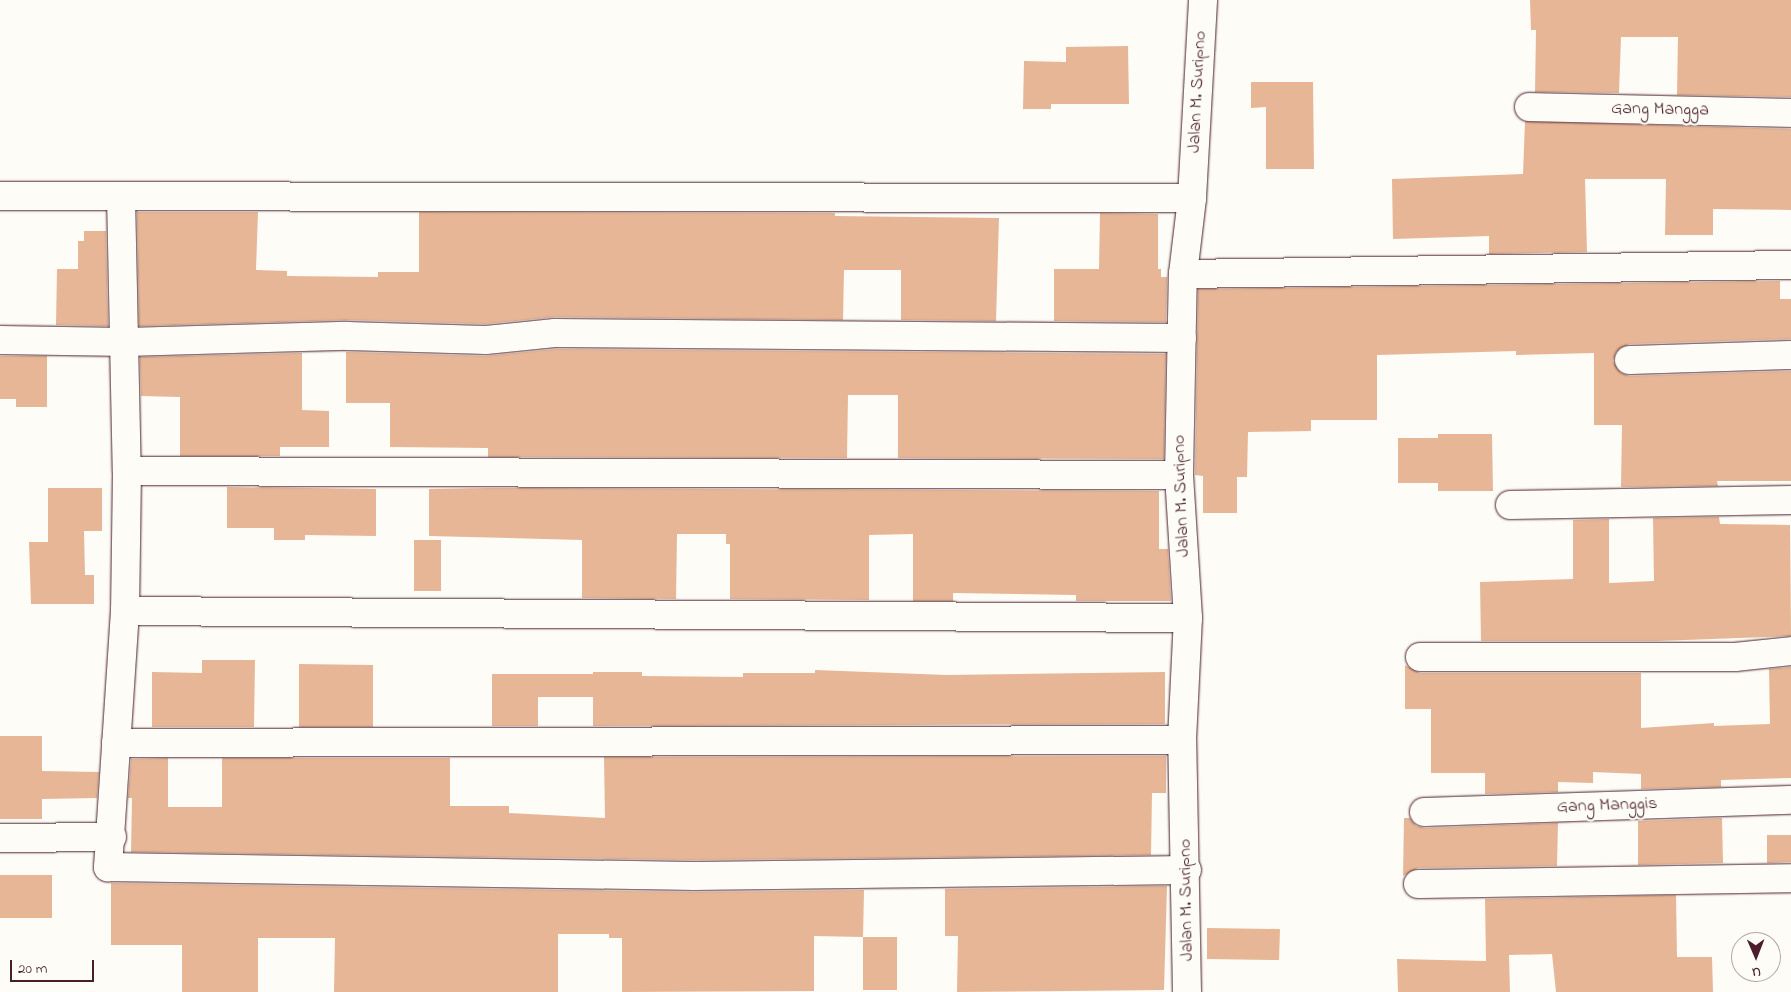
<!DOCTYPE html>
<html>
<head>
<meta charset="utf-8">
<style>
	body { margin:0 }
	#map { position:relative; width:1791px; height:992px; overflow:hidden; background:#fdfcf7; font-family:"Indie Flower",sans-serif }
	div>[style] { position:absolute }
	.building>* { inset:0; background:#e6b696 }
	.roads { filter:drop-shadow(0 0 1px #4a1f2b) drop-shadow(0 0 1px #4a1f2b) }
	.street>* { height:28px; margin:-14px; padding:0 14px; transform-origin:14px; border-radius:14px; background:#fdfcf7 }
	span { translate:-50% -50%; white-space:nowrap; text-align:center; line-height:1.15; -webkit-text-stroke:4.5px #fdfcf7; paint-order:stroke }
	.street-label { font-size:18px; color:#4a1f2b }
	.north { position:absolute; left:1731px; top:932px; width:50px; height:50px; box-sizing:border-box; background:#fdfcf7; border:1px solid #b5a4a5; border-radius:50%; rotate:179deg; font-size:14px; font-weight:700; line-height:20px; text-align:center; color:#4a1f2b }
	.north::after { content:''; display:block; margin:auto; width:18px; height:22px; background:#4a1f2b; clip-path:polygon(50% 0,100% 100%,50% 72%,0 100%) }
	.scale { position:absolute; left:10px; top:960px; width:84px; height:22px; box-sizing:border-box; border:2px solid #4a1f2b; border-top:0; padding-left:6px; font-size:15px; line-height:18px; white-space:nowrap; color:#4a1f2b; -webkit-text-stroke:4px #fdfcf7; paint-order:stroke }
</style>
</head>
<body>
<div id="map">
	<div class="building">
		<div style="clip-path:polygon(1530px 0,1791px 0,1791px 97px,1677px 95px,1678px 37px,1621px 37px,1619px 93px,1535px 92px,1536px 30px,1531px 30px)"></div>
		<div style="clip-path:polygon(1128px 46px,1129px 104px,1051px 104px,1051px 109px,1023px 109px,1024px 61px,1066px 62px,1066px 47px)"></div>
		<div style="clip-path:polygon(1251px 82px,1313px 82px,1314px 169px,1266px 169px,1266px 107px,1251px 108px)"></div>
		<div style="clip-path:polygon(1525px 121px,1791px 129px,1791px 210px,1713px 209px,1713px 235px,1665px 235px,1666px 179px,1585px 179px,1587px 252px,1489px 254px,1489px 236px,1393px 239px,1392px 179px,1523px 174px)"></div>
		<div style="clip-path:polygon(137px 212px,258px 212px,256px 270px,287px 271px,287px 276px,378px 277px,378px 272px,419px 272px,419px 212px,835px 213px,835px 216px,999px 218px,996px 321px,901px 320px,901px 270px,844px 270px,843px 320px,555px 317px,485px 324px,347px 320px,139px 326px)"></div>
		<div style="clip-path:polygon(1100px 213px,1158px 214px,1158px 269px,1161px 269px,1161px 277px,1167px 277px,1166px 322px,1054px 321px,1054px 269px,1099px 269px)"></div>
		<div style="clip-path:polygon(84px 231px,106px 231px,108px 326px,56px 325px,57px 269px,78px 269px,78px 241px,84px 241px)"></div>
		<div style="clip-path:polygon(1780px 281px,1780px 299px,1791px 299px,1791px 339px,1629px 344px,1616px 352px,1613px 361px,1621px 373px,1629px 376px,1791px 371px,1791px 481px,1717px 481px,1718px 486px,1621px 487px,1622px 425px,1594px 425px,1594px 353px,1516px 355px,1516px 351px,1377px 355px,1377px 420px,1311px 420px,1311px 431px,1248px 432px,1247px 477px,1237px 477px,1237px 513px,1203px 513px,1203px 476px,1195px 475px,1198px 289px)"></div>
		<div style="clip-path:polygon(556px 349px,1166px 354px,1164px 459px,898px 458px,898px 395px,848px 395px,847px 458px,488px 457px,488px 448px,390px 447px,390px 403px,346px 403px,346px 352px,486px 356px)"></div>
		<div style="clip-path:polygon(302px 353px,302px 410px,329px 411px,329px 447px,280px 447px,280px 456px,180px 456px,180px 397px,141px 396px,140px 357px)"></div>
		<div style="clip-path:polygon(0 356px,47px 356px,47px 407px,16px 407px,16px 399px,0 399px)"></div>
		<div style="clip-path:polygon(1438px 434px,1492px 434px,1493px 491px,1438px 491px,1438px 483px,1398px 483px,1398px 438px,1438px 438px)"></div>
		<div style="clip-path:polygon(227px 487px,376px 489px,376px 536px,305px 535px,305px 540px,274px 540px,274px 528px,227px 528px)"></div>
		<div style="clip-path:polygon(48px 488px,102px 488px,102px 531px,84px 531px,85px 575px,94px 575px,94px 604px,31px 604px,29px 542px,48px 542px)"></div>
		<div style="clip-path:polygon(488px 488px,1159px 491px,1159px 549px,1168px 549px,1171px 601px,1076px 601px,1076px 595px,953px 593px,953px 601px,913px 601px,913px 534px,869px 535px,869px 600px,730px 599px,730px 544px,726px 544px,726px 534px,677px 534px,676px 599px,582px 598px,582px 540px,429px 536px,429px 489px)"></div>
		<div style="clip-path:polygon(1719px 517px,1720px 524px,1790px 525px,1791px 636px,1657px 641px,1481px 641px,1480px 582px,1573px 579px,1573px 520px,1609px 519px,1609px 583px,1654px 581px,1653px 518px)"></div>
		<div style="clip-path:polygon(414px 540px,441px 540px,441px 591px,414px 591px)"></div>
		<div style="clip-path:polygon(202px 660px,255px 660px,254px 727px,152px 727px,152px 672px,202px 673px)"></div>
		<div style="clip-path:polygon(299px 664px,373px 665px,373px 727px,299px 727px)"></div>
		<div style="clip-path:polygon(1405px 665px,1420px 673px,1641px 673px,1641px 728px,1714px 723px,1714px 726px,1770px 724px,1769px 669px,1791px 667px,1791px 778px,1721px 780px,1721px 787px,1641px 789px,1641px 774px,1593px 772px,1593px 783px,1558px 782px,1558px 792px,1485px 794px,1485px 773px,1431px 773px,1431px 709px,1405px 709px)"></div>
		<div style="clip-path:polygon(815px 670px,947px 675px,1165px 672px,1165px 724px,593px 726px,593px 697px,538px 697px,538px 726px,492px 726px,492px 674px,593px 674px,593px 672px,642px 672px,642px 676px,743px 677px,743px 673px,815px 673px)"></div>
		<div style="clip-path:polygon(0 736px,42px 736px,42px 771px,99px 772px,97px 798px,42px 799px,42px 819px,0 819px)"></div>
		<div style="clip-path:polygon(1166px 756px,1166px 793px,1152px 793px,1151px 855px,694px 860px,131px 852px,132px 798px,128px 798px,131px 759px,168px 758px,168px 807px,222px 807px,222px 758px,450px 758px,450px 806px,509px 806px,509px 813px,605px 818px,604px 757px)"></div>
		<div style="clip-path:polygon(1404px 818px,1410px 818px,1416px 826px,1425px 828px,1558px 823px,1557px 866px,1418px 868px,1403px 876px)"></div>
		<div style="clip-path:polygon(1722px 818px,1723px 863px,1638px 865px,1638px 821px)"></div>
		<div style="clip-path:polygon(1767px 835px,1791px 835px,1791px 862px,1767px 863px)"></div>
		<div style="clip-path:polygon(0 875px,52px 875px,52px 918px,0 918px)"></div>
		<div style="clip-path:polygon(111px 883px,694px 892px,864px 890px,863px 937px,814px 936px,814px 991px,622px 992px,622px 938px,609px 938px,609px 934px,558px 934px,558px 992px,334px 992px,335px 938px,258px 938px,258px 992px,182px 992px,182px 945px,111px 945px)"></div>
		<div style="clip-path:polygon(1167px 886px,1164px 990px,957px 992px,958px 936px,945px 936px,945px 889px)"></div>
		<div style="clip-path:polygon(1676px 895px,1677px 957px,1712px 957px,1713px 992px,1556px 992px,1552px 954px,1509px 955px,1510px 992px,1398px 992px,1397px 959px,1486px 961px,1485px 899px)"></div>
		<div style="clip-path:polygon(1207px 928px,1280px 929px,1279px 960px,1207px 959px)"></div>
		<div style="clip-path:polygon(863px 937px,897px 937px,897px 990px,863px 990px)"></div>
	</div>
	<div class="roads">
		<div class="street">
			<div style="left:1529px;top:107px;width:262px;rotate:1.3deg"></div>
			<div style="left:0;top:196px;width:1192px;rotate:0.1deg"></div>
			<div style="left:121px;top:196px;width:275px;rotate:88.8deg"></div>
			<div style="left:127px;top:471px;width:140px;rotate:90.8deg"></div>
			<div style="left:125px;top:611px;width:257px;rotate:93.8deg"></div>
			<div style="left:108px;top:867px;width:586px;rotate:0.88deg"></div>
			<div style="left:694px;top:876px;width:493px;rotate:-0.7deg"></div>
			<div style="left:1183px;top:274px;width:608px;rotate:-0.85deg"></div>
			<div style="left:0;top:340px;width:126px;rotate:0.9deg"></div>
			<div style="left:126px;top:342px;width:221px;rotate:-1.6deg"></div>
			<div style="left:347px;top:336px;width:139px;rotate:1.6deg"></div>
			<div style="left:486px;top:340px;width:69px;rotate:-5.8deg"></div>
			<div style="left:555px;top:333px;width:627px;rotate:0.46deg"></div>
			<div style="left:1629px;top:360px;width:162px;rotate:-1.8deg"></div>
			<div style="left:127px;top:471px;width:1052px;rotate:0.22deg"></div>
			<div style="left:1510px;top:505px;width:281px;rotate:-1deg"></div>
			<div style="left:125px;top:611px;width:1063px;rotate:0.38deg"></div>
			<div style="left:1420px;top:657px;width:315px"></div>
			<div style="left:1735px;top:657px;width:56px;rotate:-6.1deg"></div>
			<div style="left:116px;top:743px;width:1066px;rotate:-0.16deg"></div>
			<div style="left:1424px;top:812px;width:367px;rotate:-1.9deg"></div>
			<div style="left:0;top:838px;width:112px;rotate:-0.5deg"></div>
			<div style="left:1418px;top:884px;width:373px;rotate:-0.9deg"></div>
			<div style="left:1187px;top:992px;width:252px;rotate:-91.1deg"></div>
			<div style="left:1182px;top:740px;width:122px;rotate:-87.2deg"></div>
			<div style="left:1188px;top:618px;width:143px;rotate:-93.6deg"></div>
			<div style="left:1179px;top:475px;width:201px;rotate:-88.9deg"></div>
			<div style="left:1183px;top:274px;width:77px;rotate:-83.2deg"></div>
			<div style="left:1192px;top:198px;width:198px;rotate:-86.8deg"></div>
		</div>
	</div>
	<div class="street-label">
		<span style="left:1198px;top:92px;rotate:-87deg">Jalan M. Suripno</span>
		<span style="left:1660px;top:110px;rotate:1deg">Gang Mangga</span>
		<span style="left:1182px;top:496px;rotate:-92deg">Jalan M. Suripno</span>
		<span style="left:1607px;top:806px;rotate:-2deg">Gang Manggis</span>
		<span style="left:1187px;top:900px;rotate:-91deg">Jalan M. Suripno</span>
	</div>
	<div class="north">U</div>
	<div class="scale">20 m</div>
</div>
</body>
</html>
